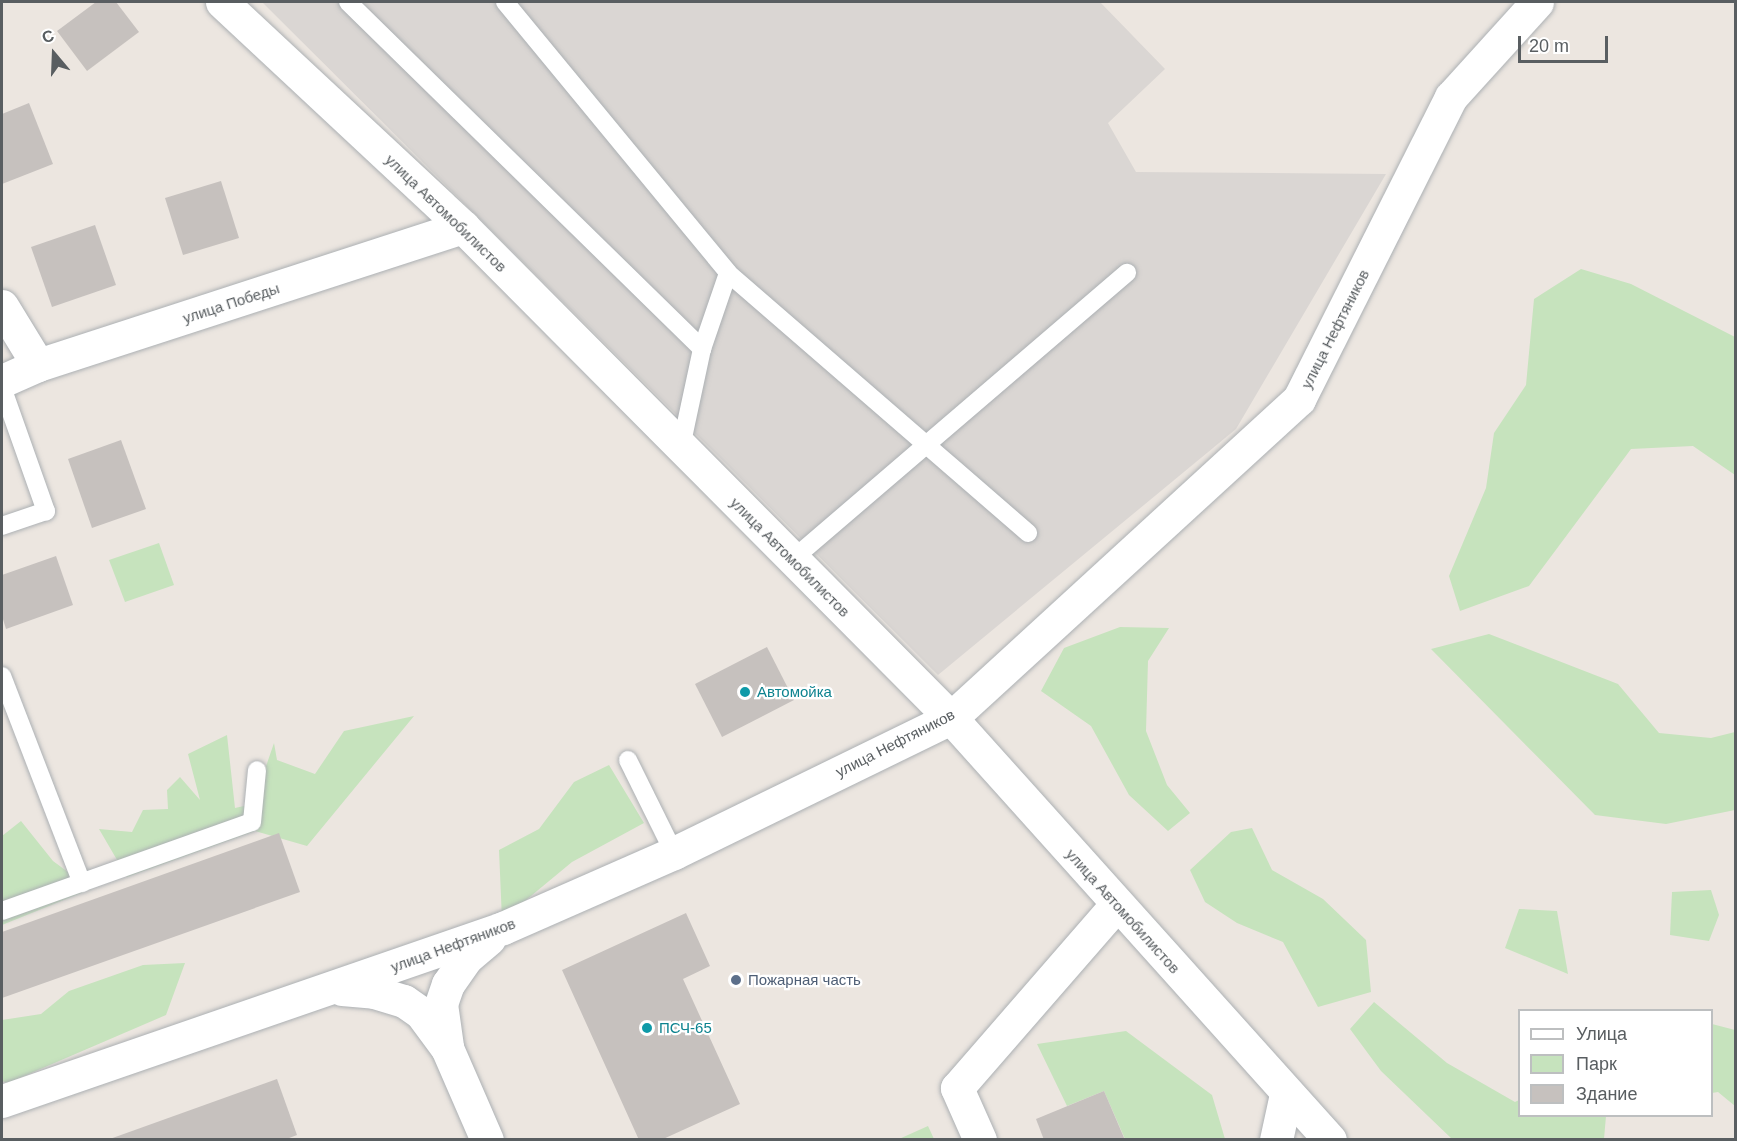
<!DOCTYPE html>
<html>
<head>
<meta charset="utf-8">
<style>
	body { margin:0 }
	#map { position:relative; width:1737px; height:1141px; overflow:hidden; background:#ece6e0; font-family:Arial,sans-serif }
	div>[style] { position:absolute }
	.industrial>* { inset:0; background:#dad6d3 }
	.green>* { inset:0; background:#c6e3bd }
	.building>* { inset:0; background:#c6c1be }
	.roads { filter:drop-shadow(0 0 2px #acb0b3) drop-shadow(0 0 2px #acb0b3) }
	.service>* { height:18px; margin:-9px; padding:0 9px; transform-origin:9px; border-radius:9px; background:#fff }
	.minor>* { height:33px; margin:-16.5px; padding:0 16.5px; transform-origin:16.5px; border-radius:16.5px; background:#fff }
	.dots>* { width:16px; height:16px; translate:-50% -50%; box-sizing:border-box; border:3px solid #fff; border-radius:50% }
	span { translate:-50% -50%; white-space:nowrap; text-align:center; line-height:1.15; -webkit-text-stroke:4.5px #fff; paint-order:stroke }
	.street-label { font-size:15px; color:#595e61 }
	.culture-label { font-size:15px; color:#0d838f }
	.left { translate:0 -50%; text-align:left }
	.service-label { font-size:15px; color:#4e5e75 }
	.frame { position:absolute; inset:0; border:3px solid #595e61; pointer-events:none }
	.legend { position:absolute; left:1518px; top:1009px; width:195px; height:108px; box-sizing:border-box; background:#fff; border:2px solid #bdbfc0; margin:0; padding:8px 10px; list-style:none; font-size:18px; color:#595e61 }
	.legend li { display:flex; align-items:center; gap:12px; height:30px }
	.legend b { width:30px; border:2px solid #bdbfc0 }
	.north { position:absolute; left:24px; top:24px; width:60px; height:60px; -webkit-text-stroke:4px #fff; paint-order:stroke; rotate:341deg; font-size:16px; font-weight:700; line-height:24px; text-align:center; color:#595e61 }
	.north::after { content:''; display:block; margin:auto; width:21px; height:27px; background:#595e61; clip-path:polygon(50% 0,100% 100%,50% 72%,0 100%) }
	.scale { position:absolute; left:1518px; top:36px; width:90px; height:27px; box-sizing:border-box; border:3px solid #595e61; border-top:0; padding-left:8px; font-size:18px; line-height:21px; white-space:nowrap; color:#595e61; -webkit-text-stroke:4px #fff; paint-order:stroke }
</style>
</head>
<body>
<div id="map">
	<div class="industrial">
		<div style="clip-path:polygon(262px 2px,1100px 2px,1165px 69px,1108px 123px,1136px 172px,1386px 174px,1236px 429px,938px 675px)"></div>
	</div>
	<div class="green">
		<div style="clip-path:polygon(1581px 269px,1631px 284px,1735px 337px,1735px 475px,1693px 446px,1631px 449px,1529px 586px,1460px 611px,1449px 576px,1486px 488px,1494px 433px,1526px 385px,1534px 299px)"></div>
		<div style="clip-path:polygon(159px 543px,174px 585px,125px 602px,109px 560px)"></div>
		<div style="clip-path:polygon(1120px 627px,1169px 628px,1148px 661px,1146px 731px,1167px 785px,1190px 813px,1168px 831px,1129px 795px,1091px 726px,1041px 691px,1064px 648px)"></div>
		<div style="clip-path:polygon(1489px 634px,1618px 684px,1659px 733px,1711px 738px,1735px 732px,1735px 810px,1666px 824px,1595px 815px,1431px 649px)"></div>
		<div style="clip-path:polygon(414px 716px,307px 846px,255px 831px,127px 877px,99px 829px,132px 832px,143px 810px,168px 809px,167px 790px,180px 777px,200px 800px,188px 754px,227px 735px,235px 808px,253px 804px,274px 743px,277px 760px,315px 774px,344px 731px)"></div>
		<div style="clip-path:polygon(609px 765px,644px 823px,572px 862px,502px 920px,499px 850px,539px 829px,574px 782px)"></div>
		<div style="clip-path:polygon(21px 821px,53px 861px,91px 889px,2px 925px,2px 836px)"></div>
		<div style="clip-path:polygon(1252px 828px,1272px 870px,1323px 899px,1366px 940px,1371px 992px,1318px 1007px,1283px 942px,1237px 923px,1205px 902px,1190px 870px,1231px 832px)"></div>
		<div style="clip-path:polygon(1711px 890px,1719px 915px,1709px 941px,1670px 935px,1672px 892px)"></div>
		<div style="clip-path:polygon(1519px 909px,1557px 911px,1568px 974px,1505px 948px)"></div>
		<div style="clip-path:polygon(185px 963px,166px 1015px,8px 1083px,2px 1081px,2px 1020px,41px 1014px,69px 991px,143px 965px)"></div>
		<div style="clip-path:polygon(1374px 1002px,1447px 1063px,1515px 1102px,1519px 1100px,1520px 1116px,1606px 1116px,1604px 1139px,1452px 1139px,1381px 1071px,1350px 1029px)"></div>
		<div style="clip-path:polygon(1712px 1024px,1735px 1030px,1735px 1106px,1718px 1092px,1712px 1093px)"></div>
		<div style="clip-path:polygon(1126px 1031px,1212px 1095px,1225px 1139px,1125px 1139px,1104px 1091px,1067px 1106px,1037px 1044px)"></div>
		<div style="clip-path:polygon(928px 1126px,934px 1139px,899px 1139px)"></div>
	</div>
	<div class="building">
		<div style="clip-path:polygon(96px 2px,116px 2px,139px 32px,87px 71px,57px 31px)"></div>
		<div style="clip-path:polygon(29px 103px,53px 164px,2px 184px,2px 114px)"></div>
		<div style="clip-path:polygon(221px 181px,239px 238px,183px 255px,165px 198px)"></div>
		<div style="clip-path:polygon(95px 225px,116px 285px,52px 307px,31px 247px)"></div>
		<div style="clip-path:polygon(121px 440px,146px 509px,92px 528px,68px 459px)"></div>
		<div style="clip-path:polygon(56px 556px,73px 605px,6px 629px,2px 616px,2px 575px)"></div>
		<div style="clip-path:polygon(767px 647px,794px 700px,722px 737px,695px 684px)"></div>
		<div style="clip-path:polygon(279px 833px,300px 892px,2px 998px,2px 932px)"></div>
		<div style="clip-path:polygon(686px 913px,710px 966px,683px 979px,740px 1104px,661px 1140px,639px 1140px,562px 970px)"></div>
		<div style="clip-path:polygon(277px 1079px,297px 1135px,284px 1140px,107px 1140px)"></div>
		<div style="clip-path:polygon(1104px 1091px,1125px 1140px,1044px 1140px,1036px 1119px)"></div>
	</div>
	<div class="roads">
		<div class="service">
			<div style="left:348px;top:2px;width:496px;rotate:44.4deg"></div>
			<div style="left:505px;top:2px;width:351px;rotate:50.5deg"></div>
			<div style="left:728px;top:273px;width:397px;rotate:40.9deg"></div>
			<div style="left:2px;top:387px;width:132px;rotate:70.5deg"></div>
			<div style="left:46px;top:511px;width:46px;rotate:161.2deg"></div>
			<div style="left:681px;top:447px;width:100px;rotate:-77.9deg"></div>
			<div style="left:702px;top:349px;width:80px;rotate:-71.1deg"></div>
			<div style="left:793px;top:559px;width:440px;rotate:-40.6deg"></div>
			<div style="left:2px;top:676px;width:222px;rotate:68.9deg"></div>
			<div style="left:628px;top:760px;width:104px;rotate:63.7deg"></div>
			<div style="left:2px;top:911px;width:265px;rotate:-19.6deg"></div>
			<div style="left:252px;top:822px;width:52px;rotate:-84.5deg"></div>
		</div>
		<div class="minor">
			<div style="left:222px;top:2px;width:330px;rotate:43deg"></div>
			<div style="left:463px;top:227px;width:692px;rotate:45.18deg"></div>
			<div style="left:951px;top:718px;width:567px;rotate:48.07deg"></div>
			<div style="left:2px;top:306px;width:69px;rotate:58.6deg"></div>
			<div style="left:2px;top:381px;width:39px;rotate:-24deg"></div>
			<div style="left:38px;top:365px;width:447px;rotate:-18deg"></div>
			<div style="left:342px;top:989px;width:32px;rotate:5deg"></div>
			<div style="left:374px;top:992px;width:31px;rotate:17deg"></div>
			<div style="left:404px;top:1001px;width:21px;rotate:35deg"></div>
			<div style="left:421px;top:1013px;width:44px;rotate:53.4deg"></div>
			<div style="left:447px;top:1048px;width:100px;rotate:66.5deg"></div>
			<div style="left:447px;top:1046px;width:42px;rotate:-98.1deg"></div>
			<div style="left:441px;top:1004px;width:21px;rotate:-71deg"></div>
			<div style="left:448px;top:984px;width:32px;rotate:-55deg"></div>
			<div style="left:466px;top:958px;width:30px;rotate:-40deg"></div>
			<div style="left:2px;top:1101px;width:530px;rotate:-19.05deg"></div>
			<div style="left:503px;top:928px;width:187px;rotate:-23.7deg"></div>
			<div style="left:674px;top:853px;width:308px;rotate:-26deg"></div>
			<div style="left:951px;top:718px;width:472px;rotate:-42.5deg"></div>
			<div style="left:1299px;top:399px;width:338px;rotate:-63.3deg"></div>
			<div style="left:1451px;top:97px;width:128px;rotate:-47.8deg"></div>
			<div style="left:980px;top:1140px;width:57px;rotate:-113.9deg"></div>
			<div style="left:957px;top:1088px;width:244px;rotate:-49deg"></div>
			<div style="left:1276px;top:1140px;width:47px;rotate:-77.7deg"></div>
		</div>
	</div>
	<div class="dots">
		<div style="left:745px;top:692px;background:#0f9aa8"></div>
		<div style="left:736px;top:980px;background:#5c6f8a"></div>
		<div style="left:647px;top:1028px;background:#0f9aa8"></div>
	</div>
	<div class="street-label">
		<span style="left:446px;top:213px;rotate:44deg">улица Автомобилистов</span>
		<span style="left:231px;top:303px;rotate:-18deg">улица Победы</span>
		<span style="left:1335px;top:329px;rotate:-63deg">улица Нефтяников</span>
		<span style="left:790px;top:557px;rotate:45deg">улица Автомобилистов</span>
		<span style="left:895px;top:743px;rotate:-27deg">улица Нефтяников</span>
		<span style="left:1123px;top:911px;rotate:48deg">улица Автомобилистов</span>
		<span style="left:453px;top:945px;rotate:-20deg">улица Нефтяников</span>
	</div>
	<div class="culture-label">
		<span class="left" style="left:757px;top:692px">Автомойка</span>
		<span class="left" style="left:659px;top:1028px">ПСЧ-65</span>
	</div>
	<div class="service-label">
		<span class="left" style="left:748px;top:980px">Пожарная часть</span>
	</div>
	<div class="frame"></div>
	<ul class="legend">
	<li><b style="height:8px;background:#fff"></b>Улица</li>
	<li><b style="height:16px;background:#c6e3bd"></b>Парк</li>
	<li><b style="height:16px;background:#c6c1be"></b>Здание</li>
	</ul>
	<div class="north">С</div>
	<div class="scale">20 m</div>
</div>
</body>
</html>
